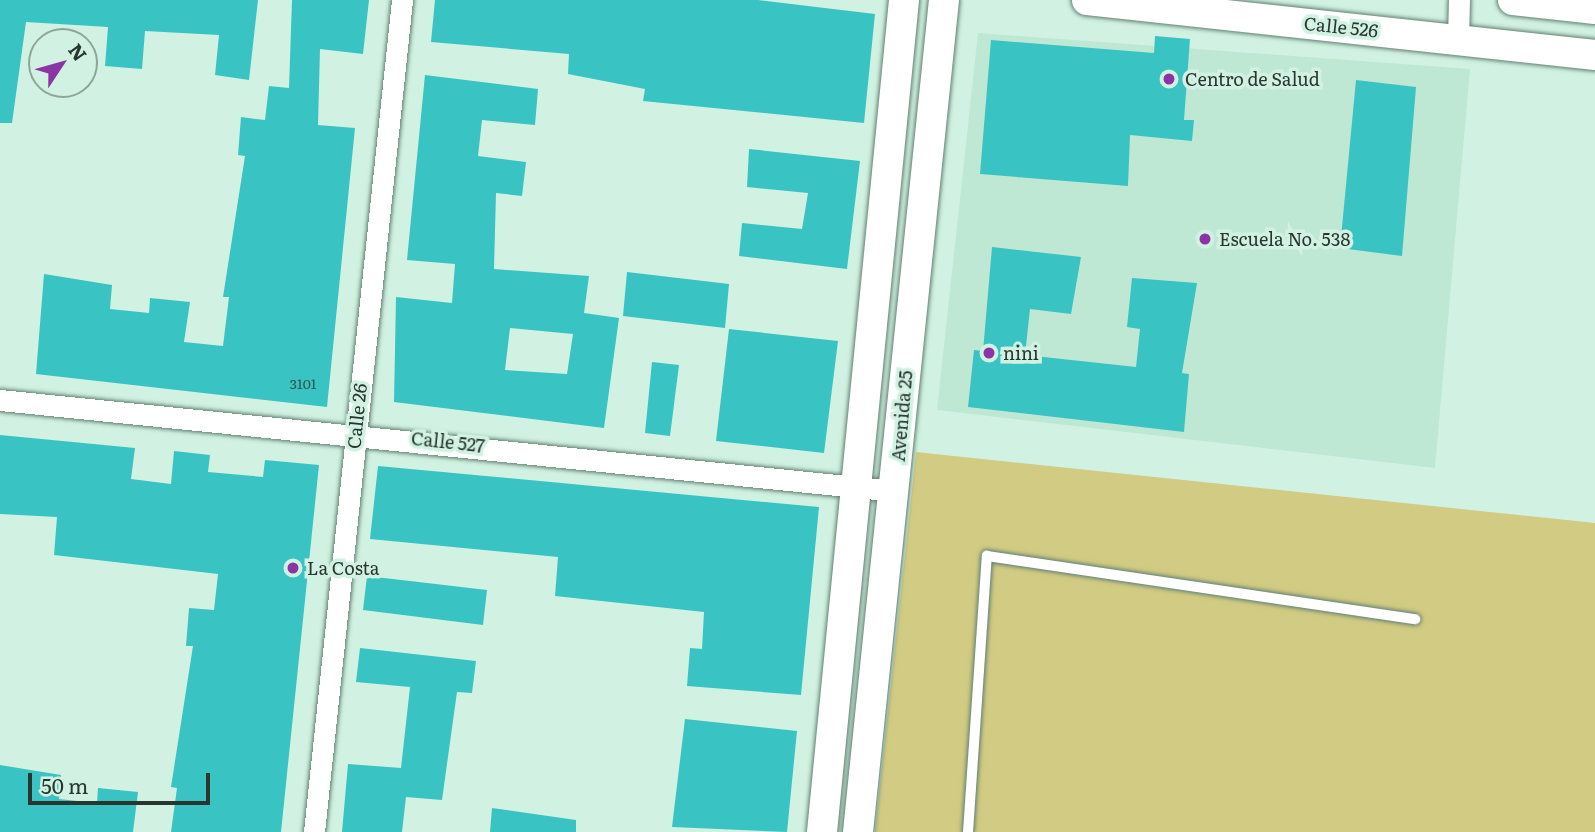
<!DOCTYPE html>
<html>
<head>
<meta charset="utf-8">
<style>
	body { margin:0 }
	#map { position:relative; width:1595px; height:832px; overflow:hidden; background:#d1f2e2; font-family:Literata,serif }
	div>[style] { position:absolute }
	.built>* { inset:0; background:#bfe8d4 }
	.green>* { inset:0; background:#d2cb83 }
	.building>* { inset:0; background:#39c3c3 }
	.roads { filter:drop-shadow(0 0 2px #638073) drop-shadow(0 0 2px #638073) }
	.service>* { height:10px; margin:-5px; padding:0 5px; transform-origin:5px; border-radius:5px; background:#fff }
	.minor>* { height:21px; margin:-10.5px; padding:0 10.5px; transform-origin:10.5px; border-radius:10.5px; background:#fff }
	.secondary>* { height:30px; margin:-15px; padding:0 15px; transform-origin:15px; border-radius:15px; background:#fff }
	.dots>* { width:19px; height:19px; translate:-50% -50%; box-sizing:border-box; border:4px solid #d1f2e2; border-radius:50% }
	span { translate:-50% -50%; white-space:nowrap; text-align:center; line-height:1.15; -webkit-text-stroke:7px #d1f2e2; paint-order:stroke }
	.number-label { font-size:14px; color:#2d5854 }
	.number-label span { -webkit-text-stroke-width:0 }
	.street-label { font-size:18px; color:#29352f }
	.poi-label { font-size:18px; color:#29352f }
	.left { translate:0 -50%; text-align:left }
	.north { position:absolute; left:28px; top:28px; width:70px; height:70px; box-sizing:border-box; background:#d1f2e2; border:2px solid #8ea69a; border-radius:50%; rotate:54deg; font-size:19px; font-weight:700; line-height:28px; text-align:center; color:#29352f }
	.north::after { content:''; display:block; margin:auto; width:24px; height:32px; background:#8a35a3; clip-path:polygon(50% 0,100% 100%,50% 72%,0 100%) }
	.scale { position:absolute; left:28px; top:773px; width:182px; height:32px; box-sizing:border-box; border:4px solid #29352f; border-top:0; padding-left:9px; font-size:21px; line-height:24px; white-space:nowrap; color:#29352f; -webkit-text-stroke:5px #d1f2e2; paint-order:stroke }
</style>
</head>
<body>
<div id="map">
	<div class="built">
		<div style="clip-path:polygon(978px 33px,1470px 69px,1435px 468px,937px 410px)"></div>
	</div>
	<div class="green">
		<div style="clip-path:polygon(916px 452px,1595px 523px,1595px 832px,875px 832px)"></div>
	</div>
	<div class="building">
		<div style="clip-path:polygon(0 0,258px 0,249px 80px,215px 75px,219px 35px,145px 31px,142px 69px,105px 66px,108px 27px,26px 22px,12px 123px,0 123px)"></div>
		<div style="clip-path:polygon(292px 0,369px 0,363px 54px,320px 49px,318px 125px,355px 128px,327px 407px,36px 374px,44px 274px,112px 285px,110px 309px,149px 313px,150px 298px,190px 302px,184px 342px,223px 346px,229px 297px,223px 297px,245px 156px,238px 155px,241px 117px,265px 120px,269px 86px,289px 88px)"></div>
		<div style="clip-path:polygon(435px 0,758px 0,875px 14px,864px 123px,643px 101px,645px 89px,568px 74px,569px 54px,431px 42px)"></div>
		<div style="clip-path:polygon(1155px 36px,1190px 39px,1184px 120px,1194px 120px,1192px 141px,1130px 135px,1128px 186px,980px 174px,991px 40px,1154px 53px)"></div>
		<div style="clip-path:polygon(evenodd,425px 75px,538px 89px,535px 125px,482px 120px,478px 156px,526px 162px,522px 196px,496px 193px,494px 269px,589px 276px,584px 313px,619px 318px,604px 428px,394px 402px,396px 297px,452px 303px,455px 264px,407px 260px,425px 75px,510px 328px,573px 334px,567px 374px,505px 370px,510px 328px)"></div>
		<div style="clip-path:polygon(1356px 80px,1416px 87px,1402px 256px,1340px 248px)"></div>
		<div style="clip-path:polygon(749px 149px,860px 161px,847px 269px,739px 256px,742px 223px,802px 229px,808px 193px,747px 187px)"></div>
		<div style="clip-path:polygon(992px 247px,1081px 257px,1071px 314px,1030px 309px,1025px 355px,1136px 367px,1140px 329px,1127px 327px,1132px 278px,1197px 283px,1182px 373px,1189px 374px,1184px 432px,968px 407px,974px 350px,983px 351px)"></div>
		<div style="clip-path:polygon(627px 272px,729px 284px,725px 328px,623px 316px)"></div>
		<div style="clip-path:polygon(729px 329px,838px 341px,824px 453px,716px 441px)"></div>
		<div style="clip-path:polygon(652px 362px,679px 365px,670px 436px,645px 433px)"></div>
		<div style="clip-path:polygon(0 435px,135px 448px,131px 479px,171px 484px,174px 451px,210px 455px,208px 472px,263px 477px,265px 460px,319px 465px,281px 832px,171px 832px,177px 788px,171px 787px,193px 646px,186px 646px,189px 608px,214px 610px,218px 574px,54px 555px,57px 517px,0 514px)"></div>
		<div style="clip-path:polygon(378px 466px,819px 507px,801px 695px,687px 686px,690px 648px,702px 649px,704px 612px,555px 596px,558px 557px,370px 539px)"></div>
		<div style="clip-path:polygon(367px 576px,487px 590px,483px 625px,363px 610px)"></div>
		<div style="clip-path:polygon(360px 648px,476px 661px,472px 693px,457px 692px,442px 800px,406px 797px,402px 832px,342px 832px,348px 764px,401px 768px,410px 687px,356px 682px)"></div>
		<div style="clip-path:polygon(685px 719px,797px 731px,787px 832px,672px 827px)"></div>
		<div style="clip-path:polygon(0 765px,61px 775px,59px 799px,97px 803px,98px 788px,138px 792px,133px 832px,0 832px)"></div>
		<div style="clip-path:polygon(492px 808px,576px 820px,576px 832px,490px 832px)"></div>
	</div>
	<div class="roads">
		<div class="service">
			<div style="left:968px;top:832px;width:277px;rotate:-86.1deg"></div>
			<div style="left:987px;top:556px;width:433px;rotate:8.4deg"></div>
		</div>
		<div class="minor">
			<div style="left:1458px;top:40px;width:40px;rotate:-88.6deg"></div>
			<div style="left:0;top:400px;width:901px;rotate:5.8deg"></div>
			<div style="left:314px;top:832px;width:837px;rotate:-83.96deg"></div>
		</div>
		<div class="secondary">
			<div style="left:1087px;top:0;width:511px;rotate:6.18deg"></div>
			<div style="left:1513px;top:0;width:82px;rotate:6.3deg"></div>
			<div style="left:822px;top:832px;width:836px;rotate:-84.37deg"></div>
			<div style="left:858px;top:832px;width:836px;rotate:-84.1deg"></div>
		</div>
	</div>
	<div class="dots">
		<div style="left:1169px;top:79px;background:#8a35a3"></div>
		<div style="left:1205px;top:239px;background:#8a35a3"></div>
		<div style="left:989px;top:353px;background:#8a35a3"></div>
		<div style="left:293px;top:568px;background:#8a35a3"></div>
	</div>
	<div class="number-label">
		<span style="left:303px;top:383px">3101</span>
	</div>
	<div class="street-label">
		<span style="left:1341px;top:27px;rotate:6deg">Calle 526</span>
		<span style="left:357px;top:416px;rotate:-84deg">Calle 26</span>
		<span style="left:902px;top:416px;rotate:-85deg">Avenida 25</span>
		<span style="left:448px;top:442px;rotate:6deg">Calle 527</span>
	</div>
	<div class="poi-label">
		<span class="left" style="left:1185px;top:79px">Centro de Salud</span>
		<span class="left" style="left:1219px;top:239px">Escuela No. 538</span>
		<span class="left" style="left:1003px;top:353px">nini</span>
		<span class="left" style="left:307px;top:568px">La Costa</span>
	</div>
	<div class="north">N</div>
	<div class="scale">50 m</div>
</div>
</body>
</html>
